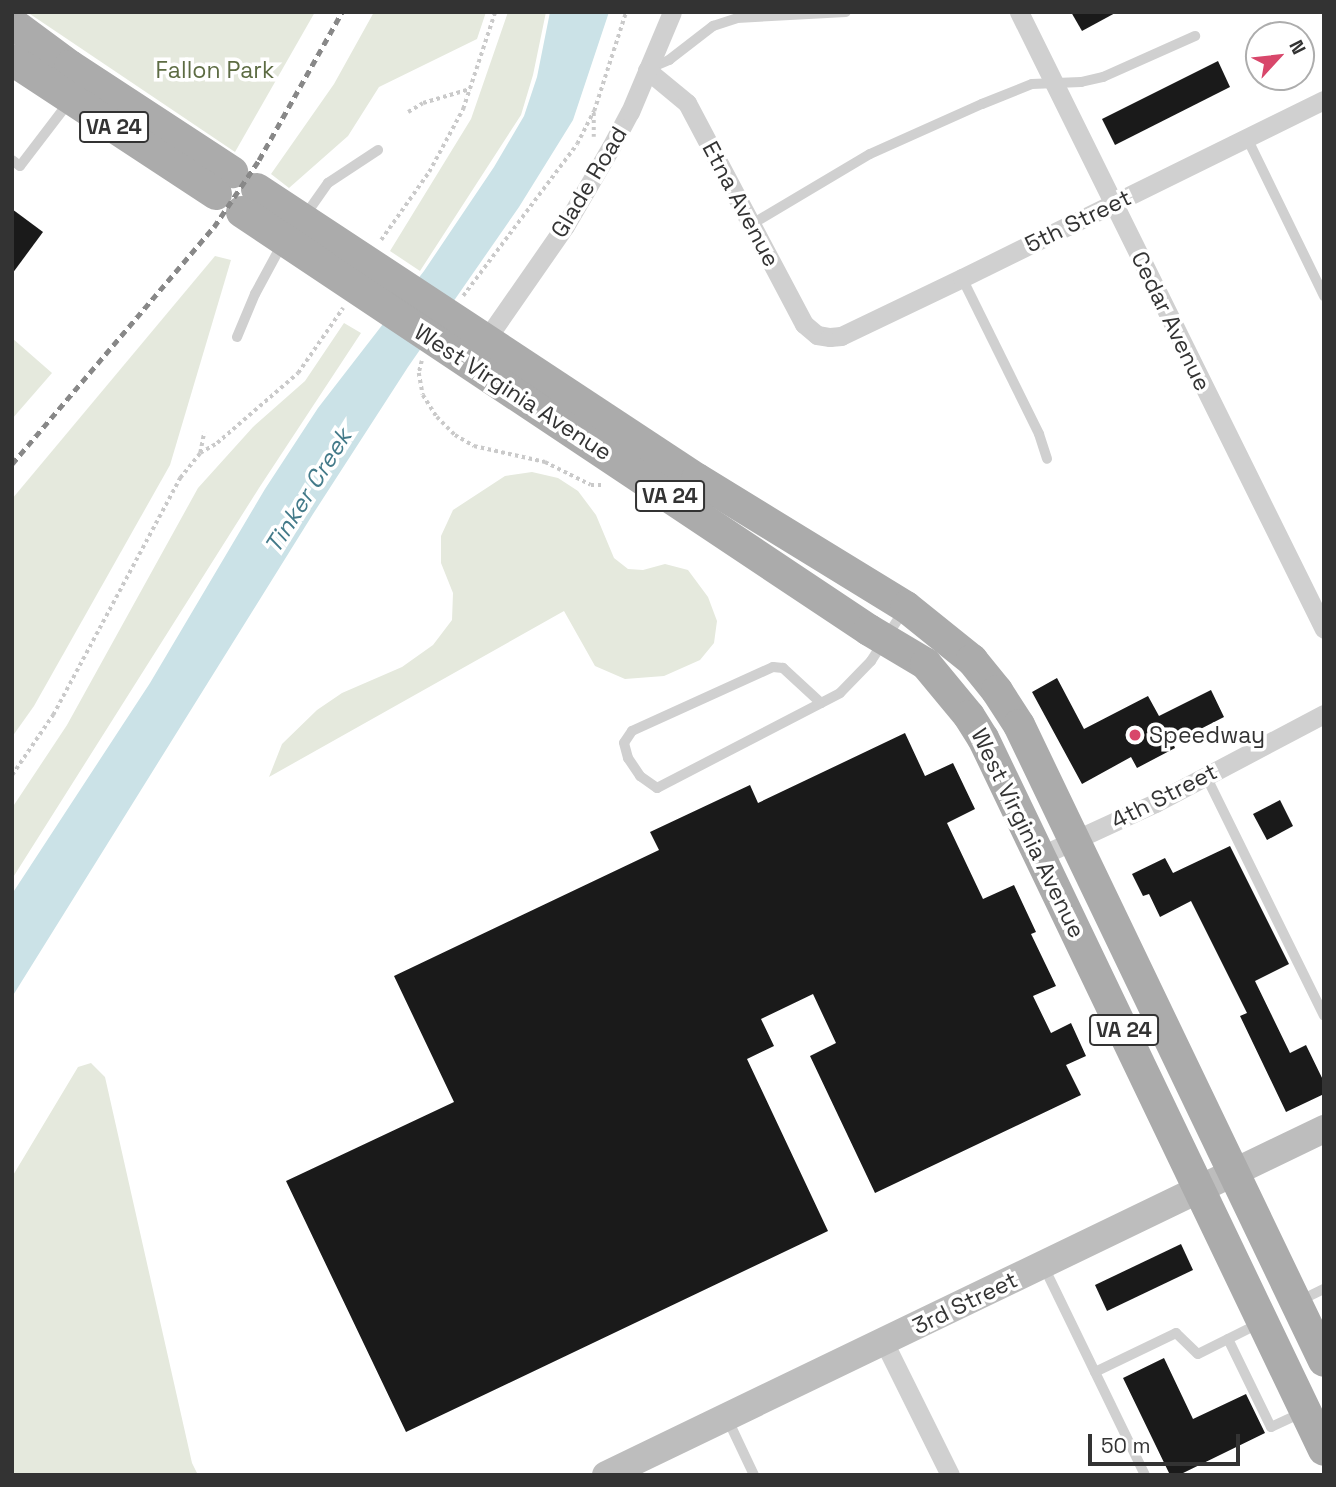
<!DOCTYPE html>
<html>
<head>
<meta charset="utf-8">
<style>
	body { margin:0 }
	#map { position:relative; width:1336px; height:1487px; overflow:hidden; background:#fff; font-family:"Space Grotesk",sans-serif }
	div>[style] { position:absolute }
	.green>* { inset:0; background:#e5e9dd }
	.water>* { inset:0; background:#cbe2e7 }
	.building>* { inset:0; background:#1a1a1a }
	.path>* { height:3.5px; margin-top:-1.75px; transform-origin:0; background:repeating-linear-gradient(90deg,#cacaca 0 3.5px,transparent 0 7px) }
	.lane>* { height:10px; margin:-5px; padding:0 5px; transform-origin:5px; border-radius:5px; background:#d0d0d0 }
	.street>* { height:19px; margin:-9.5px; padding:0 9.5px; transform-origin:9.5px; border-radius:9.5px; background:#d0d0d0 }
	.secondary>* { height:28px; margin:-14px; padding:0 14px; transform-origin:14px; border-radius:14px; background:#bdbdbd }
	.primary>* { height:32px; margin:-16px; padding:0 16px; transform-origin:16px; border-radius:16px; background:#ababab }
	.rail>* { height:5px; margin-top:-2.5px; transform-origin:0; background:repeating-linear-gradient(90deg,#888 0 7px,transparent 0 12px) }
	.dots>* { width:19px; height:19px; translate:-50% -50%; box-sizing:border-box; border:4px solid #fff; border-radius:50% }
	span { translate:-50% -50%; white-space:nowrap; text-align:center; line-height:1.15; -webkit-text-stroke:7px #fff; paint-order:stroke }
	.shield-label span { padding:2px 5px; background:#fff; border:2px solid; border-radius:5px; -webkit-text-stroke-width:0 }
	.shield-label { font-size:21px; color:#333; font-weight:700 }
	.park-label { font-size:23px; color:#5d6c43 }
	.street-label { font-size:23px; color:#333 }
	.poi-label { font-size:23px; color:#333 }
	.left { translate:0 -50%; text-align:left }
	.water-label { font-size:24px; color:#437a89; font-style:italic }
	.frame { position:absolute; inset:0; border:14px solid #333; pointer-events:none }
	.north { position:absolute; left:1245px; top:21px; width:70px; height:70px; box-sizing:border-box; background:#fff; border:2px solid #adadad; border-radius:50%; rotate:63deg; font-size:19px; font-weight:700; line-height:28px; text-align:center; color:#333 }
	.north::after { content:''; display:block; margin:auto; width:24px; height:32px; background:#d8476b; clip-path:polygon(50% 0,100% 100%,50% 72%,0 100%) }
	.scale { position:absolute; left:1088px; top:1434px; width:152px; height:32px; box-sizing:border-box; border:4px solid #333; border-top:0; padding-left:9px; font-size:21px; line-height:24px; white-space:nowrap; color:#333; -webkit-text-stroke:5px #fff; paint-order:stroke }
</style>
</head>
<body>
<div id="map">
	<div class="green">
		<div style="clip-path:polygon(27px 12px,315px 12px,235px 152px)"></div>
		<div style="clip-path:polygon(374px 12px,486px 12px,477px 39px,379px 87px,348px 136px,289px 188px,271px 174px,334px 84px)"></div>
		<div style="clip-path:polygon(508px 12px,546px 12px,533px 75px,521px 115px,420px 271px,390px 251px,471px 119px)"></div>
		<div style="clip-path:polygon(215px 256px,231px 260px,170px 465px,34px 706px,12px 737px,12px 499px)"></div>
		<div style="clip-path:polygon(344px 323px,361px 333px,259px 488px,12px 879px,12px 808px,67px 725px,198px 488px,253px 427px,305px 381px)"></div>
		<div style="clip-path:polygon(12px 338px,52px 373px,12px 419px)"></div>
		<div style="clip-path:polygon(532px 472px,558px 478px,578px 491px,596px 515px,614px 558px,628px 569px,643px 570px,665px 564px,688px 570px,708px 597px,717px 621px,714px 643px,700px 660px,664px 676px,625px 679px,595px 666px,564px 611px,269px 777px,282px 744px,317px 710px,342px 693px,402px 667px,433px 645px,452px 620px,453px 593px,441px 563px,441px 536px,453px 510px,505px 476px)"></div>
		<div style="clip-path:polygon(91px 1063px,105px 1077px,192px 1463px,198px 1475px,12px 1475px,12px 1177px,78px 1067px)"></div>
	</div>
	<div class="water">
		<div style="clip-path:polygon(550px 12px,609px 12px,573px 120px,519px 207px,408px 367px,313px 514px,12px 997px,12px 894px,150px 683px,265px 489px,318px 408px,424px 271px,494px 167px,524px 116px,537px 77px)"></div>
	</div>
	<div class="building">
		<div style="clip-path:polygon(1071px 12px,1117px 12px,1082px 31px)"></div>
		<div style="clip-path:polygon(1218px 61px,1230px 87px,1115px 145px,1102px 119px)"></div>
		<div style="clip-path:polygon(12px 209px,43px 232px,12px 274px)"></div>
		<div style="clip-path:polygon(1057px 678px,1084px 729px,1148px 696px,1159px 716px,1211px 690px,1224px 717px,1173px 743px,1175px 748px,1137px 768px,1131px 757px,1082px 784px,1032px 692px)"></div>
		<div style="clip-path:polygon(905px 733px,925px 776px,953px 763px,975px 809px,947px 823px,983px 899px,1014px 885px,1036px 932px,1031px 934px,1056px 986px,1033px 996px,1051px 1033px,1071px 1023px,1086px 1056px,1066px 1065px,1081px 1095px,875px 1193px,810px 1056px,836px 1043px,813px 994px,761px 1019px,774px 1046px,747px 1059px,828px 1231px,406px 1432px,286px 1181px,454px 1102px,394px 976px,659px 850px,650px 832px,750px 785px,758px 803px)"></div>
		<div style="clip-path:polygon(1280px 800px,1293px 826px,1267px 840px,1253px 814px)"></div>
		<div style="clip-path:polygon(1230px 846px,1289px 964px,1255px 981px,1290px 1053px,1306px 1045px,1324px 1082px,1324px 1094px,1286px 1112px,1240px 1016px,1247px 1013px,1191px 901px,1160px 917px,1149px 894px,1143px 896px,1132px 874px,1165px 858px,1173px 873px)"></div>
		<div style="clip-path:polygon(1181px 1244px,1193px 1270px,1107px 1311px,1095px 1285px)"></div>
		<div style="clip-path:polygon(1164px 1358px,1193px 1419px,1246px 1394px,1265px 1433px,1179px 1475px,1170px 1475px,1123px 1378px)"></div>
	</div>
	<div class="path">
		<div style="left:408px;top:112px;width:17px;rotate:-31deg"></div>
		<div style="left:423px;top:103px;width:49px;rotate:-16.6deg"></div>
		<div style="left:594px;top:113px;width:24px;rotate:90deg"></div>
		<div style="left:381px;top:240px;width:83px;rotate:-54.8deg"></div>
		<div style="left:429px;top:172px;width:72px;rotate:-61.6deg"></div>
		<div style="left:463px;top:109px;width:102px;rotate:-71.7deg"></div>
		<div style="left:463px;top:296px;width:190px;rotate:-53.1deg"></div>
		<div style="left:577px;top:144px;width:37px;rotate:-63deg"></div>
		<div style="left:594px;top:111px;width:104px;rotate:-72.1deg"></div>
		<div style="left:422px;top:361px;width:12px;rotate:104deg"></div>
		<div style="left:419px;top:373px;width:22px;rotate:80deg"></div>
		<div style="left:423px;top:395px;width:26px;rotate:58deg"></div>
		<div style="left:437px;top:417px;width:25px;rotate:45deg"></div>
		<div style="left:455px;top:435px;width:22px;rotate:30deg"></div>
		<div style="left:474px;top:446px;width:73px;rotate:12.7deg"></div>
		<div style="left:545px;top:462px;width:51px;rotate:26.6deg"></div>
		<div style="left:591px;top:485px;width:14px"></div>
		<div style="left:200px;top:453px;width:21px;rotate:-79deg"></div>
		<div style="left:12px;top:775px;width:73px;rotate:-55.7deg"></div>
		<div style="left:53px;top:715px;width:269px;rotate:-61.8deg"></div>
		<div style="left:180px;top:478px;width:32px;rotate:-51deg"></div>
		<div style="left:200px;top:453px;width:20px;rotate:-30deg"></div>
		<div style="left:217px;top:443px;width:107px;rotate:-40.8deg"></div>
		<div style="left:298px;top:373px;width:79px;rotate:-55.3deg"></div>
	</div>
	<div class="lane">
		<div style="left:648px;top:69px;width:23px;rotate:-23deg"></div>
		<div style="left:669px;top:60px;width:56px;rotate:-37.7deg"></div>
		<div style="left:713px;top:26px;width:25px;rotate:-18deg"></div>
		<div style="left:737px;top:18px;width:109px;rotate:-3.2deg"></div>
		<div style="left:1247px;top:138px;width:176px;rotate:64deg"></div>
		<div style="left:12px;top:160px;width:10px;rotate:37deg"></div>
		<div style="left:20px;top:166px;width:81px;rotate:-52.6deg"></div>
		<div style="left:304px;top:217px;width:42px;rotate:-54.8deg"></div>
		<div style="left:328px;top:183px;width:60px;rotate:-33.4deg"></div>
		<div style="left:752px;top:224px;width:137px;rotate:-30.7deg"></div>
		<div style="left:870px;top:154px;width:123px;rotate:-24.1deg"></div>
		<div style="left:982px;top:104px;width:54px;rotate:-21.8deg"></div>
		<div style="left:1032px;top:84px;width:49px;rotate:-2.3deg"></div>
		<div style="left:1081px;top:82px;width:23px;rotate:-13deg"></div>
		<div style="left:1103px;top:77px;width:101px;rotate:-24deg"></div>
		<div style="left:962px;top:278px;width:174px;rotate:63.7deg"></div>
		<div style="left:1039px;top:434px;width:26px;rotate:72deg"></div>
		<div style="left:237px;top:337px;width:47px;rotate:-67.3deg"></div>
		<div style="left:255px;top:294px;width:57px;rotate:-61.6deg"></div>
		<div style="left:821px;top:703px;width:52px;rotate:-137.4deg"></div>
		<div style="left:783px;top:668px;width:10px;rotate:-174deg"></div>
		<div style="left:773px;top:667px;width:155px;rotate:155.6deg"></div>
		<div style="left:632px;top:731px;width:14px;rotate:124deg"></div>
		<div style="left:624px;top:743px;width:16px;rotate:75deg"></div>
		<div style="left:628px;top:758px;width:22px;rotate:56deg"></div>
		<div style="left:640px;top:776px;width:21px;rotate:35deg"></div>
		<div style="left:657px;top:788px;width:206px;rotate:-27.4deg"></div>
		<div style="left:840px;top:693px;width:45px;rotate:-45.9deg"></div>
		<div style="left:871px;top:661px;width:61px;rotate:-57.1deg"></div>
		<div style="left:1206px;top:776px;width:267px;rotate:63.8deg"></div>
		<div style="left:1043px;top:1265px;width:233px;rotate:64.1deg"></div>
		<div style="left:1299px;top:1301px;width:28px;rotate:-26deg"></div>
		<div style="left:1228px;top:1339px;width:98px;rotate:64deg"></div>
		<div style="left:1271px;top:1427px;width:35px;rotate:-25deg"></div>
		<div style="left:1095px;top:1372px;width:90px;rotate:-25.7deg"></div>
		<div style="left:1176px;top:1333px;width:30px;rotate:44deg"></div>
		<div style="left:1198px;top:1354px;width:69px;rotate:-26.6deg"></div>
		<div style="left:727px;top:1418px;width:63px;rotate:64.7deg"></div>
	</div>
	<div class="street">
		<div style="left:1019px;top:12px;width:688px;rotate:63.7deg"></div>
		<div style="left:647px;top:70px;width:52px;rotate:39.5deg"></div>
		<div style="left:687px;top:103px;width:250px;rotate:62.1deg"></div>
		<div style="left:804px;top:324px;width:17px;rotate:40deg"></div>
		<div style="left:817px;top:335px;width:13px;rotate:9deg"></div>
		<div style="left:830px;top:337px;width:11px;rotate:-5deg"></div>
		<div style="left:841px;top:336px;width:134px;rotate:-25.6deg"></div>
		<div style="left:962px;top:278px;width:403px;rotate:-26.2deg"></div>
		<div style="left:485px;top:341px;width:140px;rotate:-55.2deg"></div>
		<div style="left:565px;top:226px;width:91px;rotate:-59.8deg"></div>
		<div style="left:611px;top:147px;width:40px;rotate:-62deg"></div>
		<div style="left:630px;top:112px;width:108px;rotate:-67.2deg"></div>
		<div style="left:1040px;top:856px;width:127px;rotate:-24.7deg"></div>
		<div style="left:1155px;top:803px;width:191px;rotate:-27.8deg"></div>
		<div style="left:884px;top:1342px;width:148px;rotate:63.6deg"></div>
	</div>
	<div class="secondary">
		<div style="left:606px;top:1475px;width:797px;rotate:-25.73deg"></div>
	</div>
	<div class="primary">
		<div style="left:12px;top:23px;width:72px;rotate:36.6deg"></div>
		<div style="left:70px;top:66px;width:194px;rotate:33.2deg"></div>
		<div style="left:12px;top:60px;width:244px;rotate:33.3deg"></div>
		<div style="left:257px;top:189px;width:527px;rotate:33.39deg"></div>
		<div style="left:697px;top:479px;width:245px;rotate:31.5deg"></div>
		<div style="left:906px;top:607px;width:85px;rotate:38.8deg"></div>
		<div style="left:972px;top:660px;width:40px;rotate:51deg"></div>
		<div style="left:997px;top:691px;width:40px;rotate:57.1deg"></div>
		<div style="left:1019px;top:725px;width:705px;rotate:64.38deg"></div>
		<div style="left:242px;top:212px;width:754px;rotate:33.69deg"></div>
		<div style="left:869px;top:630px;width:66px;rotate:30.8deg"></div>
		<div style="left:926px;top:664px;width:67px;rotate:50.4deg"></div>
		<div style="left:969px;top:716px;width:26px;rotate:58deg"></div>
		<div style="left:983px;top:738px;width:789px;rotate:64.41deg"></div>
	</div>
	<div class="rail">
		<div style="left:12px;top:464px;width:311px;rotate:-49.6deg"></div>
		<div style="left:214px;top:227px;width:81px;rotate:-56.1deg"></div>
		<div style="left:259px;top:160px;width:170px;rotate:-60.7deg"></div>
	</div>
	<div class="dots">
		<div style="left:1135px;top:735px;background:#d8476b"></div>
	</div>
	<div class="shield-label">
		<span style="left:114px;top:127px">VA 24</span>
		<span style="left:670px;top:496px">VA 24</span>
		<span style="left:1124px;top:1030px">VA 24</span>
	</div>
	<div class="park-label">
		<span style="left:215px;top:70px">Fallon Park</span>
	</div>
	<div class="street-label">
		<span style="left:589px;top:182px;rotate:-59deg">Glade Road</span>
		<span style="left:741px;top:204px;rotate:62deg">Etna Avenue</span>
		<span style="left:1078px;top:221px;rotate:-26deg">5th Street</span>
		<span style="left:1171px;top:321px;rotate:64deg">Cedar Avenue</span>
		<span style="left:513px;top:392px;rotate:33deg">West Virginia Avenue</span>
		<span style="left:1164px;top:796px;rotate:-27deg">4th Street</span>
		<span style="left:1028px;top:833px;rotate:64deg">West Virginia Avenue</span>
		<span style="left:965px;top:1303px;rotate:-26deg">3rd Street</span>
	</div>
	<div class="poi-label">
		<span class="left" style="left:1149px;top:735px">Speedway</span>
	</div>
	<div class="water-label">
		<span style="left:308px;top:491px;rotate:-58deg">Tinker Creek</span>
	</div>
	<div class="frame"></div>
	<div class="north">N</div>
	<div class="scale">50 m</div>
</div>
</body>
</html>
